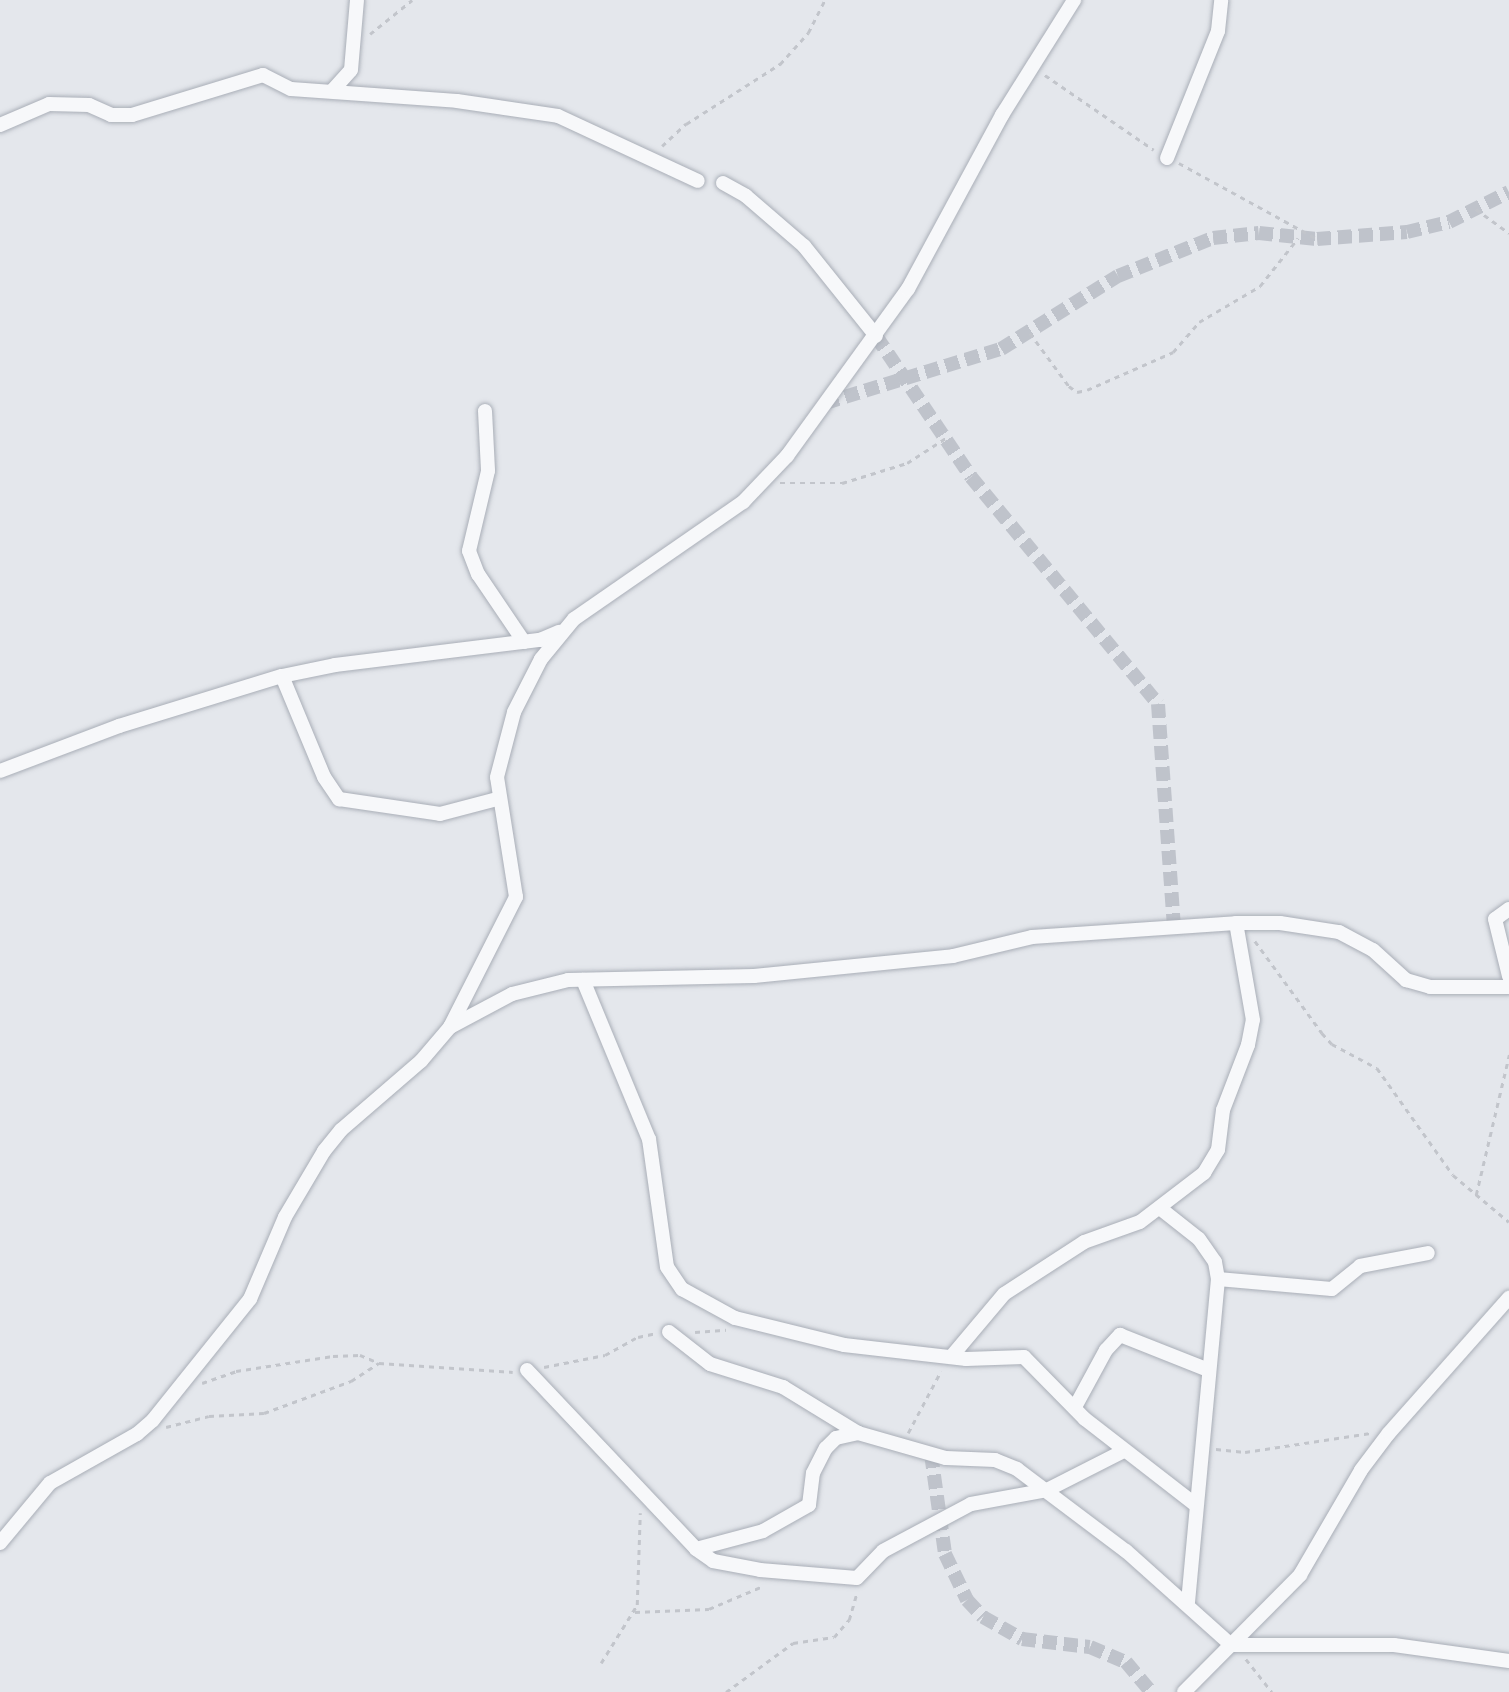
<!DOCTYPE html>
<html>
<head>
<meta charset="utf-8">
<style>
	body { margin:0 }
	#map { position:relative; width:1509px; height:1692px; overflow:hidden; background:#e4e7ec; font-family:Overpass,sans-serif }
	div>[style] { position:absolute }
	.minor-tunnel>* { height:14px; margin-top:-7px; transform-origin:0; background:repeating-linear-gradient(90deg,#bfc3cb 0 14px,transparent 0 21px) }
	.path>* { height:2.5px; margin-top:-1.25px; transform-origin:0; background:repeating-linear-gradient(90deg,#c2c5cb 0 5px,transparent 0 10px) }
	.roads { filter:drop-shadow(0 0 2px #a9aeb7) drop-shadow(0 0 2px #a9aeb7) }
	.minor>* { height:14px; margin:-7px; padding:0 7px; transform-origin:7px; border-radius:7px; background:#f7f8fa }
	span { translate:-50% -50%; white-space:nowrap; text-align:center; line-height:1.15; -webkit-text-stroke:5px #f4f6f9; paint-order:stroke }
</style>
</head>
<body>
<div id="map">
	<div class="minor-tunnel">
		<div style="left:876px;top:336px;width:170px;rotate:56deg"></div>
		<div style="left:971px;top:477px;width:294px;rotate:50.5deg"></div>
		<div style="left:1158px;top:704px;width:225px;rotate:85.9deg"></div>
		<div style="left:825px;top:403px;width:184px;rotate:-17.1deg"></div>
		<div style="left:1001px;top:349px;width:138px;rotate:-32deg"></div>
		<div style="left:1118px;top:276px;width:102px;rotate:-21.8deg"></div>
		<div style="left:1213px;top:238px;width:46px;rotate:-6.2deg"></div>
		<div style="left:1259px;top:233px;width:58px;rotate:5.9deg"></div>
		<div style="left:1317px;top:239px;width:90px;rotate:-4.4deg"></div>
		<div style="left:1407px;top:232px;width:43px;rotate:-13.4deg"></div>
		<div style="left:1449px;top:222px;width:67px;rotate:-26.6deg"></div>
		<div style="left:931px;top:1454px;width:101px;rotate:82deg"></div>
		<div style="left:945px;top:1554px;width:51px;rotate:64.4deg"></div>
		<div style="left:967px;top:1600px;width:23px;rotate:47deg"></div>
		<div style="left:983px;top:1617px;width:45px;rotate:29.4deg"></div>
		<div style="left:1022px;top:1639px;width:68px;rotate:6.7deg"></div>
		<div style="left:1090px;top:1647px;width:39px;rotate:23deg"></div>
		<div style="left:1126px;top:1662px;width:39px;rotate:50deg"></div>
	</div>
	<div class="path">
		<div style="left:370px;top:34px;width:54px;rotate:-39deg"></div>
		<div style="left:1045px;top:75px;width:132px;rotate:34.5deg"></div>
		<div style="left:662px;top:146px;width:33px;rotate:-43deg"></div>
		<div style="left:686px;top:124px;width:112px;rotate:-32.6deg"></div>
		<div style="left:780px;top:64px;width:42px;rotate:-47.9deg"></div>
		<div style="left:808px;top:33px;width:37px;rotate:-63deg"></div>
		<div style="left:1179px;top:163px;width:158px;rotate:28.8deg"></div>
		<div style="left:1476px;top:209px;width:41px;rotate:36deg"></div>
		<div style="left:1030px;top:333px;width:66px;rotate:53.7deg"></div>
		<div style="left:1069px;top:386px;width:10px;rotate:37deg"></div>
		<div style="left:1077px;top:392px;width:10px;rotate:-11deg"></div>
		<div style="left:1087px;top:390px;width:94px;rotate:-23.8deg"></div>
		<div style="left:1173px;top:352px;width:40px;rotate:-49deg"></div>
		<div style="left:1199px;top:322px;width:71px;rotate:-30.5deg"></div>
		<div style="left:1260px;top:286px;width:61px;rotate:-51.6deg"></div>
		<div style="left:780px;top:483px;width:62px"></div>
		<div style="left:842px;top:483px;width:68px;rotate:-17.1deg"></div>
		<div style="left:907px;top:463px;width:46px;rotate:-32.7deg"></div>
		<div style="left:1255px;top:941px;width:114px;rotate:53.9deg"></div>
		<div style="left:1322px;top:1033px;width:15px;rotate:48deg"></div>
		<div style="left:1332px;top:1044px;width:51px;rotate:28.1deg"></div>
		<div style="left:1377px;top:1068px;width:131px;rotate:54.6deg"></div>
		<div style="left:1453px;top:1175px;width:73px;rotate:40deg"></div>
		<div style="left:1476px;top:1195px;width:144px;rotate:-76.7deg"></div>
		<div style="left:695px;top:1332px;width:31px;rotate:-4deg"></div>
		<div style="left:544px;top:1367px;width:62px;rotate:-11.1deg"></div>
		<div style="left:605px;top:1355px;width:38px;rotate:-29deg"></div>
		<div style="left:638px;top:1337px;width:19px;rotate:-12deg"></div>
		<div style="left:202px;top:1383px;width:36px;rotate:-19deg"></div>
		<div style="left:236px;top:1371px;width:98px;rotate:-8.8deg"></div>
		<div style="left:333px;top:1356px;width:27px;rotate:-2deg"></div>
		<div style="left:360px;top:1355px;width:21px;rotate:23deg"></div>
		<div style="left:166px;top:1427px;width:44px;rotate:-14.3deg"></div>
		<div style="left:209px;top:1416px;width:55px;rotate:-3.1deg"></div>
		<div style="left:264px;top:1413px;width:93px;rotate:-20.2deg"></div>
		<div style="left:351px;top:1381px;width:33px;rotate:-33deg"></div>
		<div style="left:379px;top:1363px;width:134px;rotate:3.8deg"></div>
		<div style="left:908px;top:1433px;width:70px;rotate:-62deg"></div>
		<div style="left:1216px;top:1449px;width:29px;rotate:6deg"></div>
		<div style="left:1245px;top:1452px;width:127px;rotate:-8.6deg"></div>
		<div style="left:635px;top:1612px;width:74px;rotate:-2.3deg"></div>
		<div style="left:709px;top:1609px;width:59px;rotate:-23.1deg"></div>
		<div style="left:1246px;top:1659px;width:42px;rotate:51.8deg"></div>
		<div style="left:601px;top:1663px;width:68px;rotate:-58.2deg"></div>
		<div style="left:637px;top:1605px;width:92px;rotate:-88.1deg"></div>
		<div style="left:726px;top:1692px;width:83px;rotate:-36.2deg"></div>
		<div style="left:793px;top:1643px;width:41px;rotate:-8.3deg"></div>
		<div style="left:834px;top:1637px;width:23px;rotate:-49deg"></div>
		<div style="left:849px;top:1620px;width:29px;rotate:-74deg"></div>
	</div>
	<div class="roads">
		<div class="minor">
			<div style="left:332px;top:91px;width:28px;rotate:-48deg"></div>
			<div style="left:351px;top:70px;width:70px;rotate:-85.1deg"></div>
			<div style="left:0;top:125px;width:53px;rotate:-23.2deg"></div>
			<div style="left:49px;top:104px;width:40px;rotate:1.4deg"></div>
			<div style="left:89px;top:105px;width:24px;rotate:24deg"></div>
			<div style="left:111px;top:115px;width:21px"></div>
			<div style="left:132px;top:115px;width:137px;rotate:-17deg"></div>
			<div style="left:263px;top:75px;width:31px;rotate:27deg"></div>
			<div style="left:291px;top:89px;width:166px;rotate:4.1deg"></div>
			<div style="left:457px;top:101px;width:102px;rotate:8.4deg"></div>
			<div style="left:558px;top:116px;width:154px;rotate:24.9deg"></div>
			<div style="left:1167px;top:158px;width:137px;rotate:-68.1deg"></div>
			<div style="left:1218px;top:31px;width:31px;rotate:-84deg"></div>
			<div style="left:723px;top:183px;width:26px;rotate:29deg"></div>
			<div style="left:746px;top:196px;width:77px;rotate:40.8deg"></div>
			<div style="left:804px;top:246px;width:115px;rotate:51.3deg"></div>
			<div style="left:485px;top:411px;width:60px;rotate:87.1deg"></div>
			<div style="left:488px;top:471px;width:82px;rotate:103.4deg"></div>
			<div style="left:469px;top:551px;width:25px;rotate:69deg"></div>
			<div style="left:478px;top:574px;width:82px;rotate:55.9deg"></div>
			<div style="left:282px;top:676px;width:109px;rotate:67.4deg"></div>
			<div style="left:324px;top:777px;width:27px;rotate:56deg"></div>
			<div style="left:339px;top:799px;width:102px;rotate:8.4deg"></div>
			<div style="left:440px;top:814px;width:59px;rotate:-14.7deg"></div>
			<div style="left:0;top:771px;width:127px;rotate:-20.7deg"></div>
			<div style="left:119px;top:726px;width:170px;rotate:-17.1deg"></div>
			<div style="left:282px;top:676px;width:54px;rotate:-11.7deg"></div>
			<div style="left:335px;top:665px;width:207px;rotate:-7deg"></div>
			<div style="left:540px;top:640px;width:21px;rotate:-23deg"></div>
			<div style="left:1509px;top:909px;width:17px;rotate:144deg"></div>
			<div style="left:1495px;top:919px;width:59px;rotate:76.2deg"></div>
			<div style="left:583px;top:980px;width:172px;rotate:67.5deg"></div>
			<div style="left:649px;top:1139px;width:129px;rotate:82deg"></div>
			<div style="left:667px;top:1267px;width:27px;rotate:56deg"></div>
			<div style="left:682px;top:1289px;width:60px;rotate:28.7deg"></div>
			<div style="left:735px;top:1318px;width:112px;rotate:13.9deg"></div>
			<div style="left:844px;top:1345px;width:123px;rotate:6.5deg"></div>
			<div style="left:966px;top:1359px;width:58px;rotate:-2deg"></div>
			<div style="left:1024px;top:1357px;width:87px;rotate:45.5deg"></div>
			<div style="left:1085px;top:1419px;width:140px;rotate:37.8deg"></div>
			<div style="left:450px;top:1027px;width:70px;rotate:-28deg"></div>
			<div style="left:512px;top:994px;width:58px;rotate:-14deg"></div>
			<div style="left:568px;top:980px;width:186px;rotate:-1.2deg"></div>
			<div style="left:754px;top:976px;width:200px;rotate:-5.7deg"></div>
			<div style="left:953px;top:956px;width:81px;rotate:-13.5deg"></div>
			<div style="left:1032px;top:937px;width:204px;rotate:-3.9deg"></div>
			<div style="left:1236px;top:923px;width:44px"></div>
			<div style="left:1280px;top:923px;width:60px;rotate:8.7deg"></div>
			<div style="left:1339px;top:932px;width:38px;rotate:28deg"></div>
			<div style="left:1373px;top:950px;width:45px;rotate:42.3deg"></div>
			<div style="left:1406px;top:980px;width:25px;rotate:16deg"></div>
			<div style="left:1430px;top:987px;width:79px"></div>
			<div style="left:1161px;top:1209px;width:48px;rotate:38.3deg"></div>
			<div style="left:1199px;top:1239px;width:28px;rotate:55deg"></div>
			<div style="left:1215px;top:1262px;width:17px;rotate:80deg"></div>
			<div style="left:1218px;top:1279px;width:325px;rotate:95.3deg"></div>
			<div style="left:1218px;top:1279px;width:114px;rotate:5deg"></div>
			<div style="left:1332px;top:1289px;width:36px;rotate:-39deg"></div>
			<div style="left:1360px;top:1266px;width:69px;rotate:-10.8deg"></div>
			<div style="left:669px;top:1332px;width:52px;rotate:38deg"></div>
			<div style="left:710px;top:1364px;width:77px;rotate:17.5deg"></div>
			<div style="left:783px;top:1387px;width:88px;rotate:31.5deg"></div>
			<div style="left:858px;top:1433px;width:91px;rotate:15.9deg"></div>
			<div style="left:946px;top:1458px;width:49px;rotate:2.3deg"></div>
			<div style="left:995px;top:1460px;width:24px;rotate:22deg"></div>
			<div style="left:1017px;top:1469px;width:136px;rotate:37deg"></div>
			<div style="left:1126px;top:1551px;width:141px;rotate:41.8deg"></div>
			<div style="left:1231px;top:1645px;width:163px"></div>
			<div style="left:1394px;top:1645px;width:116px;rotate:7.9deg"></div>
			<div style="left:951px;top:1357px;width:82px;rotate:-49.9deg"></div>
			<div style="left:1004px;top:1294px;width:95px;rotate:-33deg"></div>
			<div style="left:1084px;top:1242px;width:59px;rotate:-19.7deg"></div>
			<div style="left:1140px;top:1222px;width:81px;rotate:-37.4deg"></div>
			<div style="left:1204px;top:1173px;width:27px;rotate:-59deg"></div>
			<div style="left:1218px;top:1150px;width:40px;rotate:-82.9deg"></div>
			<div style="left:1223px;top:1110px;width:70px;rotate:-69deg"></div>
			<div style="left:1248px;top:1045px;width:25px;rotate:-79deg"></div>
			<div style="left:1253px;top:1020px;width:98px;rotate:-99.9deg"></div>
			<div style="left:527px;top:1370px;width:246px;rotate:46.6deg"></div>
			<div style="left:696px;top:1549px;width:21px;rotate:35deg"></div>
			<div style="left:713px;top:1561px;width:48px;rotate:10.8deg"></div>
			<div style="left:760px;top:1570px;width:97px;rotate:4.7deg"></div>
			<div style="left:857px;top:1578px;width:37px;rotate:-46deg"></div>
			<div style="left:883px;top:1551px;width:100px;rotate:-28.1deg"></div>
			<div style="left:971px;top:1504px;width:77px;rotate:-10.4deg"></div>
			<div style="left:1047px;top:1490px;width:86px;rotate:-26.9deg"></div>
			<div style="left:1075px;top:1407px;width:65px;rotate:-61.5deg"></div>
			<div style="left:1106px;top:1350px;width:21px;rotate:-47deg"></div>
			<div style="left:1120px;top:1335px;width:92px;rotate:21.6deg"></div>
			<div style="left:0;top:1543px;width:78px;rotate:-50.2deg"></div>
			<div style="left:50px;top:1483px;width:100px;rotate:-29.4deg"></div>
			<div style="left:137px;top:1434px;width:21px;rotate:-41deg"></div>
			<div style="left:153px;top:1420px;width:155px;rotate:-51.3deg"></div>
			<div style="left:250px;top:1299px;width:89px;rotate:-66.9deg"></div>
			<div style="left:285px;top:1217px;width:77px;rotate:-59.4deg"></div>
			<div style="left:324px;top:1151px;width:27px;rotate:-51deg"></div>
			<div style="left:341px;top:1130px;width:106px;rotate:-40.8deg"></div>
			<div style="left:421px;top:1061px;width:45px;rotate:-49.5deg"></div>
			<div style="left:450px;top:1027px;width:146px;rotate:-63.1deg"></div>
			<div style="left:516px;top:897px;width:121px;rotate:-99deg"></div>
			<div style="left:497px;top:777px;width:67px;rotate:-75.3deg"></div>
			<div style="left:514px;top:712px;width:59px;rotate:-63deg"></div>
			<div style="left:541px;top:659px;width:52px;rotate:-50.5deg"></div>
			<div style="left:574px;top:619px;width:206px;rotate:-34.7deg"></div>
			<div style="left:743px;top:502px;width:64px;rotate:-46.3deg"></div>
			<div style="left:787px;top:456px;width:206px;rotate:-54.1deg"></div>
			<div style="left:908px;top:289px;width:198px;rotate:-61.6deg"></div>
			<div style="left:1002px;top:115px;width:136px;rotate:-57.9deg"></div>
			<div style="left:696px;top:1549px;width:69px;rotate:-15deg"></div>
			<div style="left:763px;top:1531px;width:53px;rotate:-29.5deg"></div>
			<div style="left:809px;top:1505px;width:32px;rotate:-83deg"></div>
			<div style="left:813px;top:1473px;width:28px;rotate:-63deg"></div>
			<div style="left:826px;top:1448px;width:14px;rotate:-45deg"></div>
			<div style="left:836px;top:1438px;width:23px;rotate:-13deg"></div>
			<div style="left:1184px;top:1692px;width:165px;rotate:-45.2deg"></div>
			<div style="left:1300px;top:1575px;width:121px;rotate:-59.8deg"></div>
			<div style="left:1361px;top:1470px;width:46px;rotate:-52.9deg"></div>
			<div style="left:1389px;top:1433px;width:181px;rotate:-48.4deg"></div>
		</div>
	</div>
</div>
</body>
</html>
